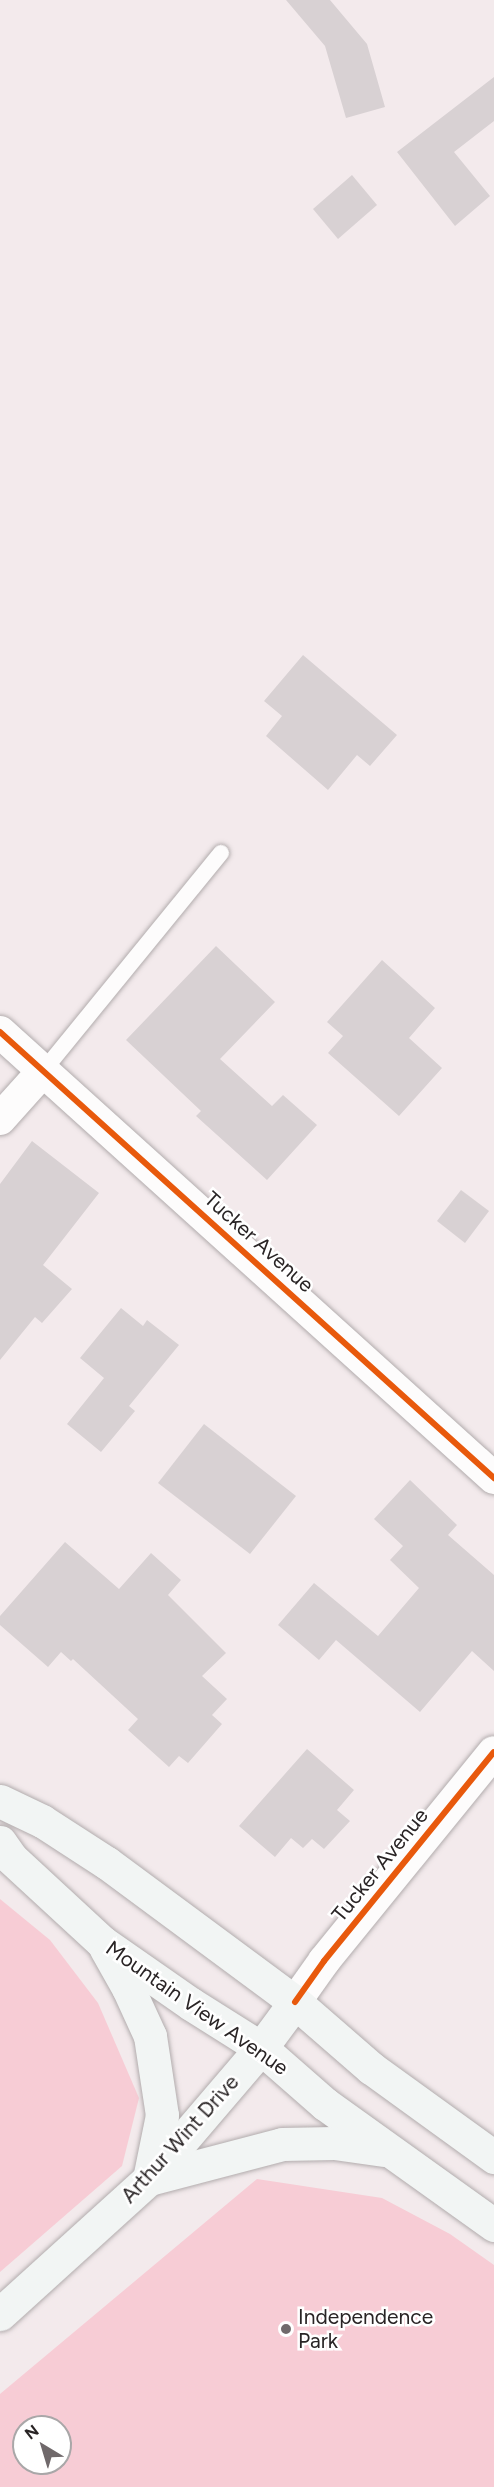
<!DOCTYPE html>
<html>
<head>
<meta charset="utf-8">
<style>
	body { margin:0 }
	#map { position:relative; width:494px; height:2487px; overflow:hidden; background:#f3eaec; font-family:Figtree,sans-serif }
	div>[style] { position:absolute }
	.green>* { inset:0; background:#f7ccd5 }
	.building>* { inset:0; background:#d8d1d3 }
	.roads { filter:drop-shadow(0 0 2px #b2acad) drop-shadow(0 0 2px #b2acad) }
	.lane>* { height:16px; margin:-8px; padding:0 8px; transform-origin:8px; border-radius:8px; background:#fdfcfc }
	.street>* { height:32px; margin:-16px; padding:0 16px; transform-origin:16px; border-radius:16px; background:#fdfcfc }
	.secondary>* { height:33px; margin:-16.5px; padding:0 16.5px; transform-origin:16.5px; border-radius:16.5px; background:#f2f5f4 }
	.cycleway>* { height:6px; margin:-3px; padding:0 3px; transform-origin:3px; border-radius:3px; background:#e8590c }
	.dots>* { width:16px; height:16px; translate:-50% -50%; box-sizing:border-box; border:3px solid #fff; border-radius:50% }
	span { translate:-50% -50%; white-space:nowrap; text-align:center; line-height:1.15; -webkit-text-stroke:5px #fff; paint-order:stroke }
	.street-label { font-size:21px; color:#292425 }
	.poi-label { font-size:21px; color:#292425 }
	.left { translate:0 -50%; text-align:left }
	.north { position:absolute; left:12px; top:2415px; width:60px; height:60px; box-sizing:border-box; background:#fff; border:2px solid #a9a7a8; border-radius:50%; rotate:322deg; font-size:16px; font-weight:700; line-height:24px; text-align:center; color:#292425 }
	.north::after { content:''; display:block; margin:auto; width:21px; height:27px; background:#70696b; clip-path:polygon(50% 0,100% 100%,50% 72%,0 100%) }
</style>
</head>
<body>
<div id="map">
	<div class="green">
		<div style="clip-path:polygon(0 1899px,50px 1940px,98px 2003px,139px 2098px,122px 2166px,0 2272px)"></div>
		<div style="clip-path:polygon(evenodd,257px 2179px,382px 2198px,450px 2234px,494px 2265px,494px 2487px,0 2487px,0 2394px,257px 2179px,24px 2427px,60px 2427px,60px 2463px,24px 2463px,24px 2427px)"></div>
	</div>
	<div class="building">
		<div style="clip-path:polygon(286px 0,330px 0,367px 44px,385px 107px,346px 118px,325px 46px)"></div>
		<div style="clip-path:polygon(494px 77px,494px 121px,454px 152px,490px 196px,455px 226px,397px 152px)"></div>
		<div style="clip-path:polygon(352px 175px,377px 205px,338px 239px,313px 209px)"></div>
		<div style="clip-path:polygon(303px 655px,397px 735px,370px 766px,357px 755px,328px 790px,266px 736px,282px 716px,264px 701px)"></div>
		<div style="clip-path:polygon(216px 946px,275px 1002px,220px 1059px,272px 1106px,283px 1095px,317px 1125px,267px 1180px,196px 1116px,201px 1111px,126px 1040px)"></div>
		<div style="clip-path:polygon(382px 960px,435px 1008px,409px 1038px,442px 1068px,399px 1116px,328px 1053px,343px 1036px,327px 1022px)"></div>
		<div style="clip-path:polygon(32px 1141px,99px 1193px,43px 1265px,72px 1289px,42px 1323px,35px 1317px,0 1360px,0 1184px)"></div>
		<div style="clip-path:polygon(461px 1190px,489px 1211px,465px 1243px,437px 1221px)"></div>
		<div style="clip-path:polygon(121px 1308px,143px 1326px,147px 1320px,179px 1345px,129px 1406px,135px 1411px,101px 1452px,67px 1424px,104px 1378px,80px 1358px)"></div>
		<div style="clip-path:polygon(204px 1424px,296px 1496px,250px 1554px,158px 1483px)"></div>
		<div style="clip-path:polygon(410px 1480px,457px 1525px,448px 1535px,494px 1575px,494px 1671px,472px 1651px,420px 1712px,336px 1640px,319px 1660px,278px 1625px,314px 1583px,378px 1636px,419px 1588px,390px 1560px,403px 1546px,374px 1519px)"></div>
		<div style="clip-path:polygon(65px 1542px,119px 1589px,151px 1553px,181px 1580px,168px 1595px,226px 1653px,202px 1676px,227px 1699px,212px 1715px,222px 1724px,188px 1763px,179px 1756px,169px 1767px,128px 1730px,138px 1719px,73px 1659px,71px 1661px,61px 1652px,48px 1667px,0 1625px,0 1616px)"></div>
		<div style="clip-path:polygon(307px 1749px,354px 1790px,337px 1810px,350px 1821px,324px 1849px,312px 1839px,303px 1848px,291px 1838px,275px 1857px,239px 1826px)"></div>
	</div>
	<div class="roads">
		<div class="lane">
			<div style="left:44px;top:1070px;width:280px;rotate:-50.8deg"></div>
		</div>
		<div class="street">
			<div style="left:0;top:1032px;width:666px;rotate:42.08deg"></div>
			<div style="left:0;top:1119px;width:66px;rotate:-48.1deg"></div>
			<div style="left:295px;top:2002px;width:50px;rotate:-54.7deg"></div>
			<div style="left:324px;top:1961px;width:269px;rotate:-50.9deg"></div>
		</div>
		<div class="secondary">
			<div style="left:0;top:1801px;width:47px;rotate:25.5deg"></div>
			<div style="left:42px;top:1821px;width:77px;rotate:32.9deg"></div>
			<div style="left:107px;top:1863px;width:234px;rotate:36.5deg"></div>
			<div style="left:295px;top:2002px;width:101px;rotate:41deg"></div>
			<div style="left:371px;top:2068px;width:152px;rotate:35.9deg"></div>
			<div style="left:0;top:1842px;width:19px;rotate:55deg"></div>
			<div style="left:11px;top:1858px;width:124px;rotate:42.7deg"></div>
			<div style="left:102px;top:1942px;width:108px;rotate:34.9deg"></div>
			<div style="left:191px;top:2004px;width:83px;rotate:32.2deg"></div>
			<div style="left:261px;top:2048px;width:85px;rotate:41.2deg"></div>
			<div style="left:325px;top:2104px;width:208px;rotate:35.6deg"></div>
			<div style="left:106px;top:1949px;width:45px;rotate:60.6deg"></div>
			<div style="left:128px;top:1988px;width:53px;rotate:65.4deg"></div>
			<div style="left:150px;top:2036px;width:80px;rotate:81.4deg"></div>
			<div style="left:162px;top:2115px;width:65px;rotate:101.5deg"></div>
			<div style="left:149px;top:2179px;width:138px;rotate:-14.7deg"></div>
			<div style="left:282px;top:2144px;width:52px;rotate:-1.1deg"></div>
			<div style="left:334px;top:2143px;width:50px;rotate:8deg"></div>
			<div style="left:0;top:2314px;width:201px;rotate:-42.2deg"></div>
			<div style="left:149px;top:2179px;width:172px;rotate:-49.5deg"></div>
			<div style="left:261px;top:2048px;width:57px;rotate:-53.5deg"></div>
		</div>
	</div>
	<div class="cycleway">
		<div style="left:0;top:1032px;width:666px;rotate:42.08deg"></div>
		<div style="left:295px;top:2002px;width:50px;rotate:-54.7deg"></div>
		<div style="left:324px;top:1961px;width:269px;rotate:-50.9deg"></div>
	</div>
	<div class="dots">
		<div style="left:286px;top:2329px;background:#70696b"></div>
	</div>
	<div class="street-label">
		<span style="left:259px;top:1242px;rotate:42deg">Tucker Avenue</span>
		<span style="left:380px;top:1865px;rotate:-51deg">Tucker Avenue</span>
		<span style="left:197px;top:2008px;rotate:35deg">Mountain View Avenue</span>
		<span style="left:180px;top:2139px;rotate:-48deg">Arthur Wint Drive</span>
	</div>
	<div class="poi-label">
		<span class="left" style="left:298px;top:2329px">Independence<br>Park</span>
	</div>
	<div class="north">N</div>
</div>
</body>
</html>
